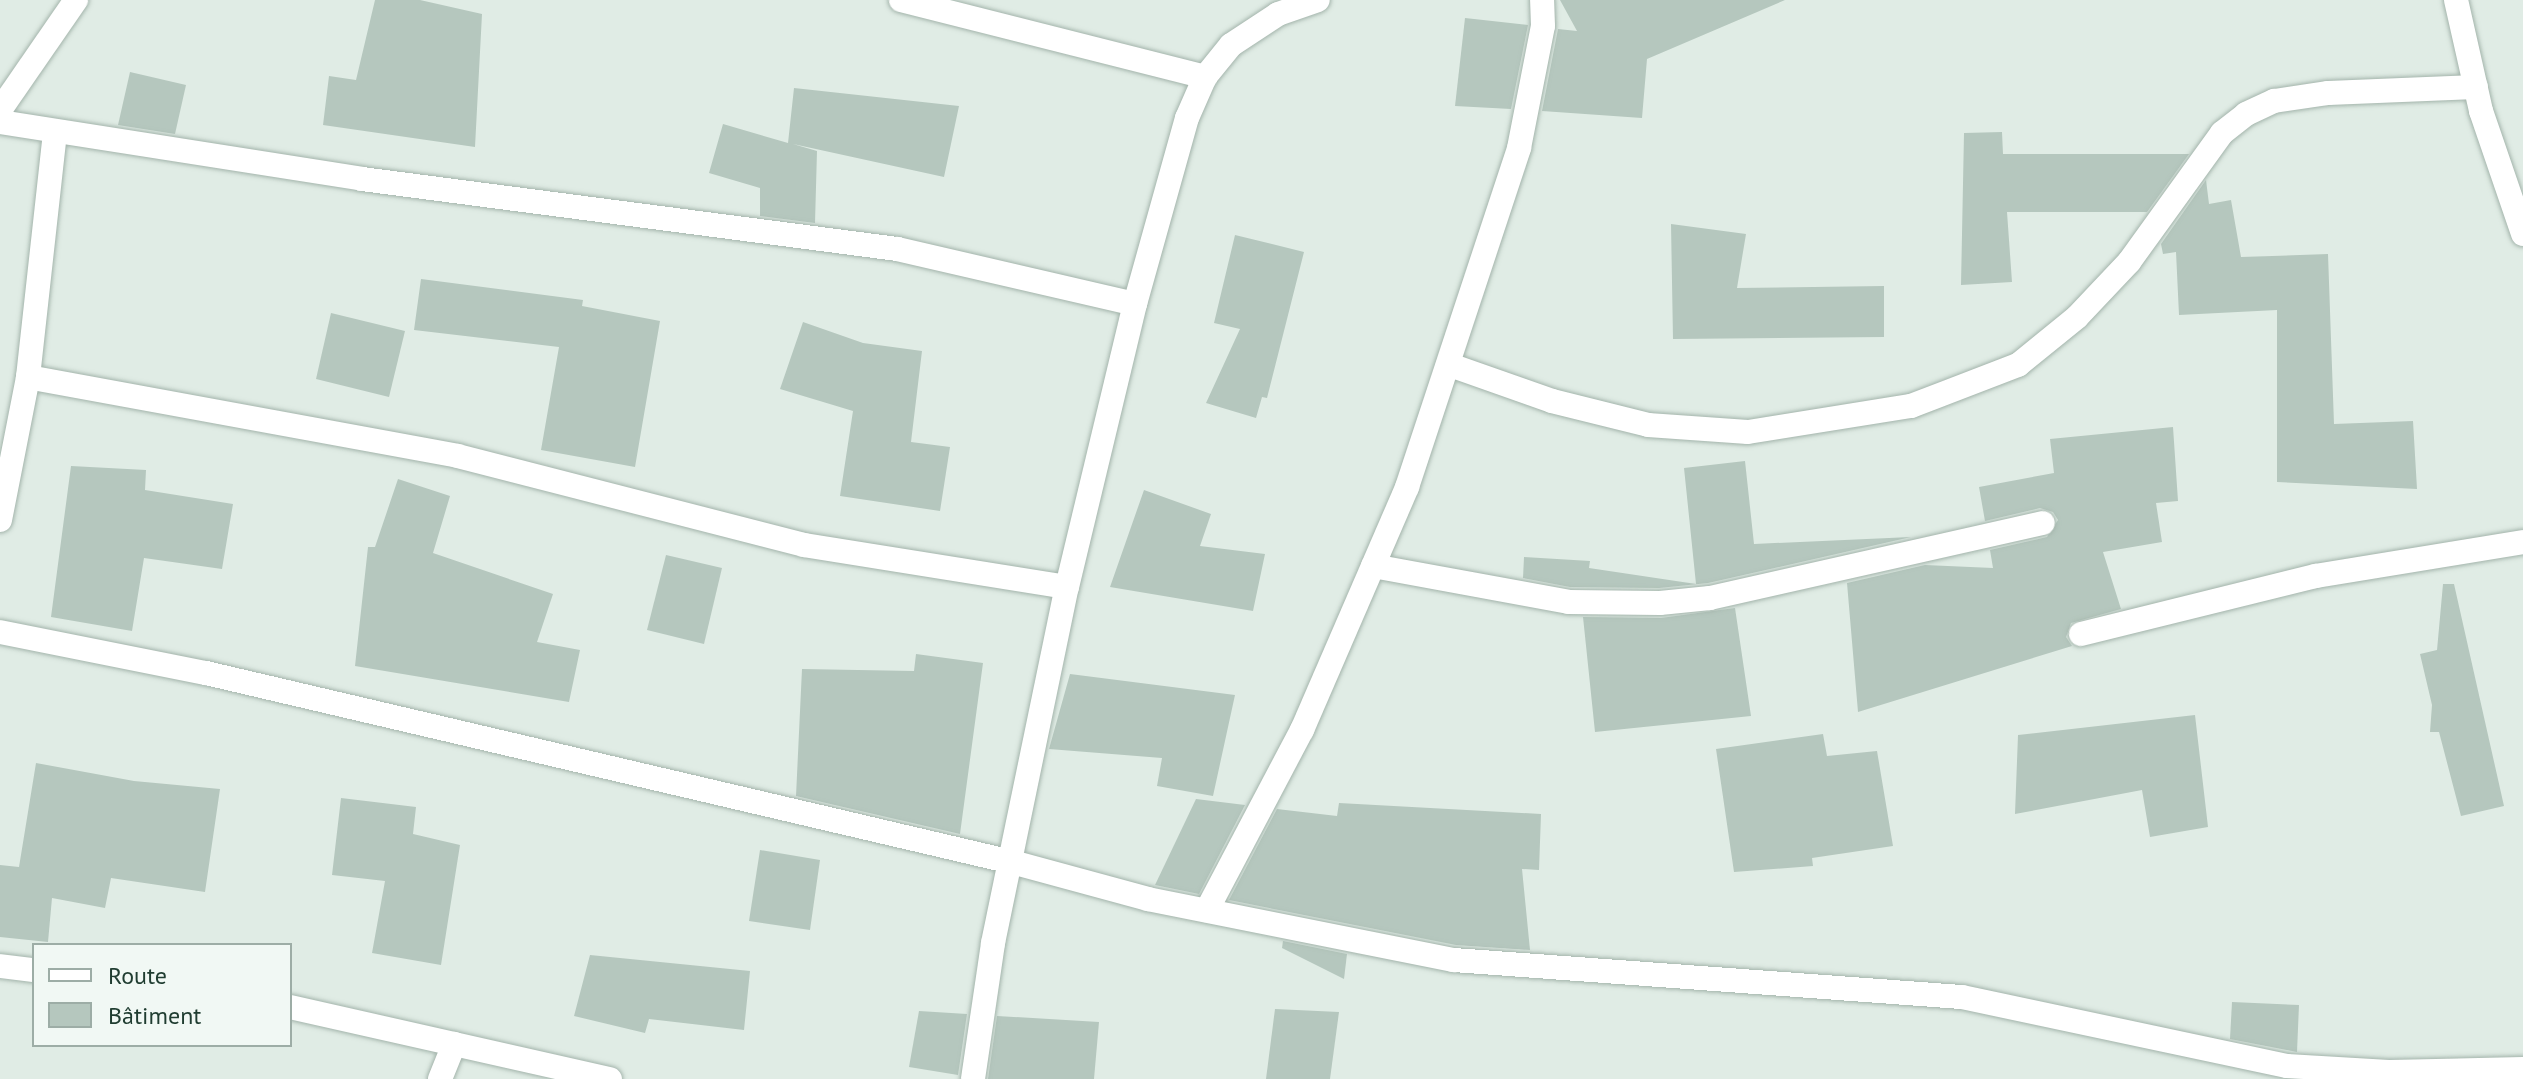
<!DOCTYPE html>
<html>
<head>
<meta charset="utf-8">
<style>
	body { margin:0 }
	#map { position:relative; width:2523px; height:1079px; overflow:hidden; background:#e0ece5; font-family:"PT Sans",sans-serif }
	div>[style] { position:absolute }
	.building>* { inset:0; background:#b5c7be }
	.roads { filter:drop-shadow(0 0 2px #a3b4ab) drop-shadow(0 0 2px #a3b4ab) }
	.minor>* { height:24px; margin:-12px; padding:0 12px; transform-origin:12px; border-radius:12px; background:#fff }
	span { translate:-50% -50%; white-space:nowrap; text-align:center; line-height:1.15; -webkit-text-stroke:6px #f1f8f4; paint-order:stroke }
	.legend { position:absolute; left:32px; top:943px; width:260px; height:104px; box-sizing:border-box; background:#f1f8f4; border:2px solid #9dada6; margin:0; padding:10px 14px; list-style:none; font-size:24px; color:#203d31 }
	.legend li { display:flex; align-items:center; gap:16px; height:40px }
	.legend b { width:40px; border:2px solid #9dada6 }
</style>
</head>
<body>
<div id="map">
	<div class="building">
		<div style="clip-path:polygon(375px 0,420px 0,482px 14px,475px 147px,323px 125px,329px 76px,356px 80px)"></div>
		<div style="clip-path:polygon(1560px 0,1785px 0,1647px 59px,1642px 118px,1542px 111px,1558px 29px,1577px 31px)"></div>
		<div style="clip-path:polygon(1465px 18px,1528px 25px,1511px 109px,1455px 106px)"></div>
		<div style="clip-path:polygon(130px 72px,186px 85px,175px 134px,118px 125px)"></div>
		<div style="clip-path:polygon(794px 88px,959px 106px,944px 177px,793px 144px,817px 151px,815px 223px,760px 216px,760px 188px,709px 173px,723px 124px,788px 143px)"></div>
		<div style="clip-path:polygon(2002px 132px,2003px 154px,2189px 154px,2147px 212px,2007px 212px,2012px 282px,1961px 285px,1964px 133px)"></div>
		<div style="clip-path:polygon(2206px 180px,2209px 204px,2231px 200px,2241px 257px,2328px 254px,2334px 424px,2413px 421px,2417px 489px,2277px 482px,2277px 310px,2179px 315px,2176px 252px,2163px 254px,2161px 244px)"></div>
		<div style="clip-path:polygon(1671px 224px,1746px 234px,1737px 288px,1884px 286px,1884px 337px,1673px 339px)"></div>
		<div style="clip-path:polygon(1235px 235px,1304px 252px,1267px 398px,1262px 397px,1256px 418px,1206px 403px,1240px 329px,1214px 323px)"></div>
		<div style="clip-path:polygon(421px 279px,583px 300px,582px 306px,660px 321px,635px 467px,541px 450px,559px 347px,414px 330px)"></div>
		<div style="clip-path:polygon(331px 313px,405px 331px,389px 397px,316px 379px)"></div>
		<div style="clip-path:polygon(803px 322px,863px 343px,922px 351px,911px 442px,950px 447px,940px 511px,840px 496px,853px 411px,780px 389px)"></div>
		<div style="clip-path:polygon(2173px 427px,2178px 501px,2156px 503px,2162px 542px,2103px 552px,2121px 609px,2071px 623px,2066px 637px,2072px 646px,1858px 712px,1847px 583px,1925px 565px,1993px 568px,1990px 550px,2047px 537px,2058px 520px,2053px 512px,2040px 508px,1985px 521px,1979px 487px,2054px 473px,2050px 439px)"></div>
		<div style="clip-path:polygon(1745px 461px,1754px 544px,1911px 537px,1708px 583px,1659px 588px,1570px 587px,1523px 578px,1524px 557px,1590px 561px,1589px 568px,1696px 584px,1684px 468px)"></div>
		<div style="clip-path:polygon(71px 466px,146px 470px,145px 490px,233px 504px,222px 569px,144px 558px,132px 631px,51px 617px)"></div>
		<div style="clip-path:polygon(398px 479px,450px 496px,433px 553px,553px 594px,537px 642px,580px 650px,569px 702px,355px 666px,368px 547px,375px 547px)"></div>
		<div style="clip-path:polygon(1144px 490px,1211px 514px,1200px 546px,1265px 554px,1253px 611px,1110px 587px)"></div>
		<div style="clip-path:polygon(666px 555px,722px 568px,704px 644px,647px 630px)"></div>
		<div style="clip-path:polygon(2443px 584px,2454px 584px,2504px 806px,2461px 816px,2439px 732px,2430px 732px,2432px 705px,2420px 654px,2437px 650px)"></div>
		<div style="clip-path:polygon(1735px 608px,1751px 716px,1595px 732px,1583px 617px,1661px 618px)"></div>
		<div style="clip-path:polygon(916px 654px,983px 663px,960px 834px,796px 796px,802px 669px,914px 671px)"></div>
		<div style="clip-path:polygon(1070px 674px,1235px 695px,1213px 796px,1157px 786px,1162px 758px,1049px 749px)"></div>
		<div style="clip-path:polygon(2195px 715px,2208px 827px,2150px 837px,2142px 790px,2015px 814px,2018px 735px)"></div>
		<div style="clip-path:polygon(1823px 734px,1827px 756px,1877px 751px,1893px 846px,1812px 858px,1813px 866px,1734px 872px,1716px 749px)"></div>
		<div style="clip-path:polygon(36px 763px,134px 781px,220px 789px,205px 892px,111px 878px,105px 908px,52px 898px,48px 942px,0 937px,0 865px,19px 867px)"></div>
		<div style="clip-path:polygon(341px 798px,416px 807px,413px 834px,460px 845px,441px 965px,372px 953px,385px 881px,332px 875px)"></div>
		<div style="clip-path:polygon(1196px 799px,1245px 805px,1199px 894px,1155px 885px)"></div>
		<div style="clip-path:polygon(1339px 803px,1541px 814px,1539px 870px,1522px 869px,1530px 950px,1456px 945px,1229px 900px,1277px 809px,1337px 816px)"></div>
		<div style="clip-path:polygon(760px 850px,820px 860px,810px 930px,749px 921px)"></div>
		<div style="clip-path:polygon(1283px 941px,1347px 954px,1344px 979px,1282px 948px)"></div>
		<div style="clip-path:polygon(590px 955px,750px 971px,744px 1030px,649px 1019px,645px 1033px,574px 1016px)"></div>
		<div style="clip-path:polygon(2232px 1002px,2299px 1005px,2297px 1052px,2230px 1039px)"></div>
		<div style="clip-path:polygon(1275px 1009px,1339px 1012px,1330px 1079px,1266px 1079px)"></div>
		<div style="clip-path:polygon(919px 1011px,967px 1014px,958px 1075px,909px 1067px)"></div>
		<div style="clip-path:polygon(997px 1016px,1099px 1022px,1094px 1079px,988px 1079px)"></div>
	</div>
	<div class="roads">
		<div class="minor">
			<div style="left:901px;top:0;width:314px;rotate:14.2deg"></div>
			<div style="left:2456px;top:0;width:114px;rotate:77.3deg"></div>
			<div style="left:2481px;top:111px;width:130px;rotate:71.1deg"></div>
			<div style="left:0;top:110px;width:134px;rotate:-55.4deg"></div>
			<div style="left:0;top:122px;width:366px;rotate:8.9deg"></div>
			<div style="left:362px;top:179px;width:540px;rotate:7.45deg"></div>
			<div style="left:897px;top:249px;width:244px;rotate:13deg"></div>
			<div style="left:1450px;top:365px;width:108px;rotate:19.4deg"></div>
			<div style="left:1552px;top:401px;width:99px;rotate:14deg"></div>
			<div style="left:1648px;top:425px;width:100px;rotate:4deg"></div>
			<div style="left:1748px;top:432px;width:165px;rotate:-9.1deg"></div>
			<div style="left:1911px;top:406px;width:115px;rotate:-21deg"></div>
			<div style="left:2018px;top:365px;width:76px;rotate:-39.1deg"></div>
			<div style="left:2077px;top:317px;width:76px;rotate:-46.6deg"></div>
			<div style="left:2129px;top:262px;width:159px;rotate:-54.2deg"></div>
			<div style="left:2222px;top:133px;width:31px;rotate:-38deg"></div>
			<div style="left:2246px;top:114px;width:31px;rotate:-25deg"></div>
			<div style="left:2274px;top:101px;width:55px;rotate:-8.4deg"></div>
			<div style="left:2328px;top:93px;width:148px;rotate:-2.3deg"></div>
			<div style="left:28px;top:377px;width:437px;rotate:10.4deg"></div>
			<div style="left:458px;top:456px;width:357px;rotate:14.4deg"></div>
			<div style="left:804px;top:545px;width:266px;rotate:9.1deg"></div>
			<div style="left:0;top:520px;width:146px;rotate:-78.9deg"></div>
			<div style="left:28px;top:377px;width:244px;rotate:-83.7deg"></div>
			<div style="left:1373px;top:566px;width:199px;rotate:10.4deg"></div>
			<div style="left:1569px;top:602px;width:91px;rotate:0.6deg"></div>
			<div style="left:1660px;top:603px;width:50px;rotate:-5.7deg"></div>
			<div style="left:1710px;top:598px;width:341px;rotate:-12.7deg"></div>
			<div style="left:0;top:632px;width:210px;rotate:11.3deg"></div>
			<div style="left:206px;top:673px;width:828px;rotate:13.2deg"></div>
			<div style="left:1012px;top:862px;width:141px;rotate:15.2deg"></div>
			<div style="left:1148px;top:899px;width:312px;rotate:11.3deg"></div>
			<div style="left:1454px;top:960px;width:509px;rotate:4.17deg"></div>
			<div style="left:1962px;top:997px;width:332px;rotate:12deg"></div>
			<div style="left:2287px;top:1066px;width:102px;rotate:3.4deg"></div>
			<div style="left:2389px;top:1072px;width:134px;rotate:-1.3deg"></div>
			<div style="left:2081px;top:634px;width:242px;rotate:-13.9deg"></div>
			<div style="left:2316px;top:576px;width:210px;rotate:-9.3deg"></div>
			<div style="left:1207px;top:910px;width:204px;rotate:-62.2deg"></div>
			<div style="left:1302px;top:730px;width:265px;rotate:-66.6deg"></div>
			<div style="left:1407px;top:487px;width:357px;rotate:-71.7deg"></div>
			<div style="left:1519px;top:148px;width:124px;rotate:-78.9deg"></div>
			<div style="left:1543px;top:26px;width:26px;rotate:-92deg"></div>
			<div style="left:0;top:966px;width:34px;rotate:7deg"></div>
			<div style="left:290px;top:1007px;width:328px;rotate:12.7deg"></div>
			<div style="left:440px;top:1079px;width:38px;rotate:-68deg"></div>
			<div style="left:973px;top:1079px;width:137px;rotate:-81.6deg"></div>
			<div style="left:993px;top:943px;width:364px;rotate:-78.3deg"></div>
			<div style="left:1067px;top:587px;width:291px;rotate:-76.5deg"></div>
			<div style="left:1135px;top:304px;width:193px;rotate:-74.4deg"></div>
			<div style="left:1187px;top:118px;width:45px;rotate:-66.3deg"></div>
			<div style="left:1205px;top:77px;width:41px;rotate:-50.9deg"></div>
			<div style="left:1231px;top:45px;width:56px;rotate:-33.4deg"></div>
			<div style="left:1278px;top:14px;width:42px;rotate:-19.3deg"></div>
		</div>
	</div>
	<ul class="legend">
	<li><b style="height:10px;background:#fff"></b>Route</li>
	<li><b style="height:22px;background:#b5c7be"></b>Bâtiment</li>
	</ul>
</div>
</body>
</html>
